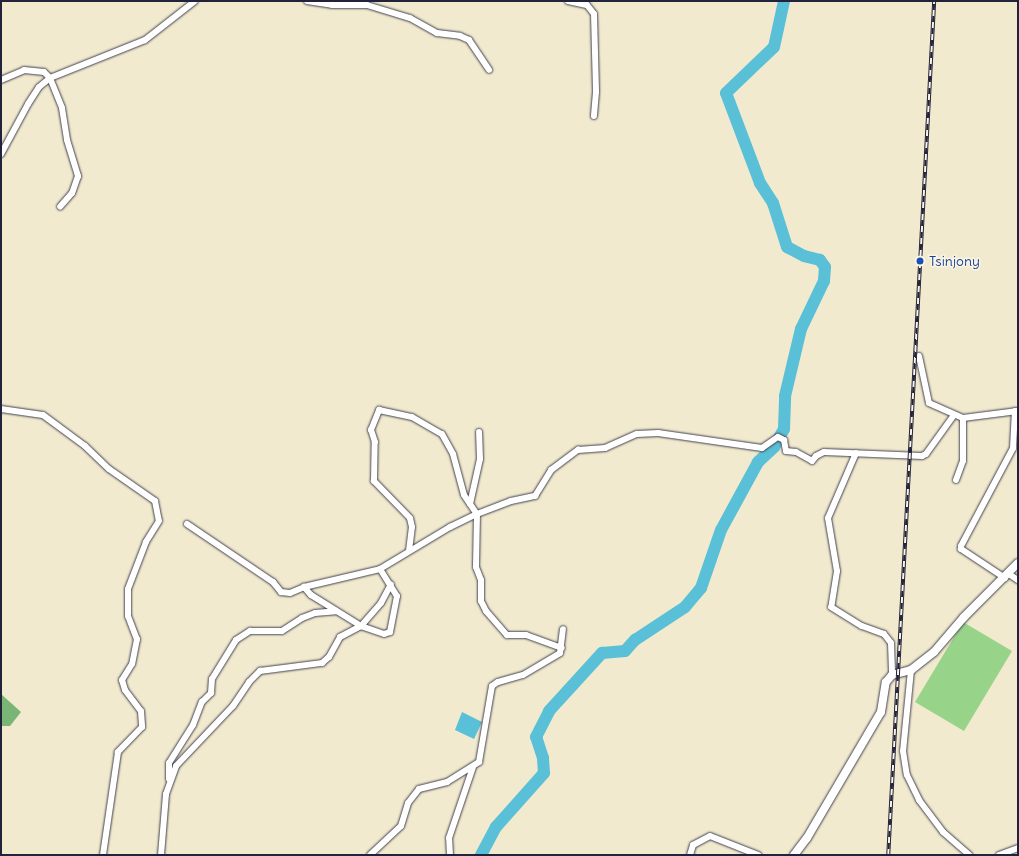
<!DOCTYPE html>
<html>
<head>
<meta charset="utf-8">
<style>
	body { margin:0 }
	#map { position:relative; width:1019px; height:856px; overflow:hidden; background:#f1eace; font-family:Delius,sans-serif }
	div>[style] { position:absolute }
	.green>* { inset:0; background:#97d388 }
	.forest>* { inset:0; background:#79b574 }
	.water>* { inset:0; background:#59c0d7 }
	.river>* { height:12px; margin:-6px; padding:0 6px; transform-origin:6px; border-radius:6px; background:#59c0d7 }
	.roads { filter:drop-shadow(0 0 1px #414051) drop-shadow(0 0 1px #414051) }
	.minor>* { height:6px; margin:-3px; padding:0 3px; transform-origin:3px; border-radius:3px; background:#fff }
	.tertiary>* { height:8px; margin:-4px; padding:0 4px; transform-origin:4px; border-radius:4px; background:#fff }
	.rail>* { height:3.5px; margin-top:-1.75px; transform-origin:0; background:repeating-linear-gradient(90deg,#fcf5e5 0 6px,#22223b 0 12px); box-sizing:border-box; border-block:1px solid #22223b }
	.dots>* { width:11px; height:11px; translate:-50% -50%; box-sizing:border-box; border:2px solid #fcf5e5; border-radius:50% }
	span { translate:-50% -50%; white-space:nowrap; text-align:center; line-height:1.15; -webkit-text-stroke:3px #fcf5e5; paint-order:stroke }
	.transit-label { font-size:14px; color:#164399 }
	.left { translate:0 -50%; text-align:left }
	.frame { position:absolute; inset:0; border:2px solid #22223b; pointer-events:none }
</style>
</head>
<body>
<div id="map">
	<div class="green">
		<div style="clip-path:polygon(963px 622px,1012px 651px,964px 731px,915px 702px)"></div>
	</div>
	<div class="forest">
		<div style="clip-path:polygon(1px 694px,21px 712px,10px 726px,1px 726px)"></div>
	</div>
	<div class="water">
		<div style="clip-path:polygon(462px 712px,482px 722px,474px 739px,455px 730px)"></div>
	</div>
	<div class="river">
		<div style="left:481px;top:855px;width:32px;rotate:-62deg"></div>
		<div style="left:496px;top:827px;width:72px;rotate:-48.4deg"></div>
		<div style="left:544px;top:773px;width:15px;rotate:-94deg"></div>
		<div style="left:543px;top:758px;width:22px;rotate:-108deg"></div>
		<div style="left:536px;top:737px;width:29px;rotate:-63deg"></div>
		<div style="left:549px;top:711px;width:79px;rotate:-47.6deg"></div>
		<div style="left:602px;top:653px;width:23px;rotate:-5deg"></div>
		<div style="left:625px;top:651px;width:15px;rotate:-48deg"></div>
		<div style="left:635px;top:640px;width:60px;rotate:-33.4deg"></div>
		<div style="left:685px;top:607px;width:25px;rotate:-50deg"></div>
		<div style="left:701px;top:588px;width:61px;rotate:-71deg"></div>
		<div style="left:721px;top:530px;width:77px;rotate:-61.4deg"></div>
		<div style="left:758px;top:462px;width:22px;rotate:-43deg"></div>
		<div style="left:774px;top:447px;width:21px;rotate:-61deg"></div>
		<div style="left:784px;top:429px;width:33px;rotate:-88deg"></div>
		<div style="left:785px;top:396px;width:69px;rotate:-76.6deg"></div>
		<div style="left:801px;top:329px;width:53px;rotate:-64.4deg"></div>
		<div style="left:824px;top:281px;width:14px;rotate:-86deg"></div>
		<div style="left:825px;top:267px;width:9px;rotate:-126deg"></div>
		<div style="left:820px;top:260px;width:16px;rotate:-166deg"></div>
		<div style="left:804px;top:256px;width:19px;rotate:-152deg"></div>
		<div style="left:787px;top:247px;width:46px;rotate:-107.7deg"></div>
		<div style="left:773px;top:203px;width:24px;rotate:-123deg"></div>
		<div style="left:760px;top:183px;width:96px;rotate:-110.7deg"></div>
		<div style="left:726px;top:93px;width:66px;rotate:-43.8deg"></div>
		<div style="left:774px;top:47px;width:47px;rotate:-77.7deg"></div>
	</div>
	<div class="roads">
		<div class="minor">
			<div style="left:307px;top:1px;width:25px;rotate:9deg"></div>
			<div style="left:332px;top:5px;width:35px"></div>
			<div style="left:367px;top:5px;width:45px;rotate:16.8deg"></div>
			<div style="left:410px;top:18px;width:31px;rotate:29deg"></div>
			<div style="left:437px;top:33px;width:23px;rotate:7deg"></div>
			<div style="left:460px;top:36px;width:10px;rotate:24deg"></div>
			<div style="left:469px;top:40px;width:36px;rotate:56deg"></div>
			<div style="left:568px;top:1px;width:19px;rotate:12deg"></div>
			<div style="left:587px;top:5px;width:11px;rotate:52deg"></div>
			<div style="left:594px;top:14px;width:78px;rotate:88.5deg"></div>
			<div style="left:596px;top:92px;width:24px;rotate:95deg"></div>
			<div style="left:1px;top:80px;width:25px;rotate:-23deg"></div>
			<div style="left:24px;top:70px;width:20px;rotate:6deg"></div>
			<div style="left:44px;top:72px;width:8px;rotate:45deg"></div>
			<div style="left:50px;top:78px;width:32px;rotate:68deg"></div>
			<div style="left:62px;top:108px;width:32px;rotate:81deg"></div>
			<div style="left:67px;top:140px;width:38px;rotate:73deg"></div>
			<div style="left:78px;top:176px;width:18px;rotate:109deg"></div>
			<div style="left:72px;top:193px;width:18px;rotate:131deg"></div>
			<div style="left:1px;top:154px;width:57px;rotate:-61.6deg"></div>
			<div style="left:28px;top:104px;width:20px;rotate:-57deg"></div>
			<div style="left:39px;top:87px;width:14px;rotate:-39deg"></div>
			<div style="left:50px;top:78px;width:102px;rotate:-21.8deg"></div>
			<div style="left:145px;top:40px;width:63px;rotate:-38deg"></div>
			<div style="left:919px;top:356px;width:48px;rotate:78deg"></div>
			<div style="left:929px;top:403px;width:37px;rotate:24deg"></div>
			<div style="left:963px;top:418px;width:55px;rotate:-7.3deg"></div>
			<div style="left:1px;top:409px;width:42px;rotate:8.1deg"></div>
			<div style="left:43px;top:415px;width:52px;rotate:36.4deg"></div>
			<div style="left:85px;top:446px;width:33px;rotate:44deg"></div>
			<div style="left:109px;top:469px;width:56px;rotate:34.8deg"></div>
			<div style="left:155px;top:501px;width:20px;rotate:79deg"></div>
			<div style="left:159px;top:521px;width:25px;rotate:122deg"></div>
			<div style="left:146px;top:542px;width:50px;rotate:111deg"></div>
			<div style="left:128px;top:589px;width:27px;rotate:90deg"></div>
			<div style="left:128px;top:616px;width:25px;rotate:69deg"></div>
			<div style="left:137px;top:639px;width:25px;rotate:101deg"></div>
			<div style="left:132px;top:664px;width:19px;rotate:122deg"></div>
			<div style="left:122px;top:680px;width:10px;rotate:73deg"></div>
			<div style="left:125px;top:690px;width:26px;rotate:53deg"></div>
			<div style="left:141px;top:711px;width:16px;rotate:86deg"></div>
			<div style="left:142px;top:727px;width:35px;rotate:134deg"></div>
			<div style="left:118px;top:752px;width:104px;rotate:98.3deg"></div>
			<div style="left:856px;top:453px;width:71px;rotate:113.3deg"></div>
			<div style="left:828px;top:518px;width:54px;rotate:80.4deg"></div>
			<div style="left:837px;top:571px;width:36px;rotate:99deg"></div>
			<div style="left:831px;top:607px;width:36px;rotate:32deg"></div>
			<div style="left:862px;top:626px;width:23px;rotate:20deg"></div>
			<div style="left:884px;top:634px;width:11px;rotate:52deg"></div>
			<div style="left:891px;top:643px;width:32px;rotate:88deg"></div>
			<div style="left:956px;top:480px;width:20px;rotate:-70deg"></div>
			<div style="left:963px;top:461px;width:43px;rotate:-90deg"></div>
			<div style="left:470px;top:504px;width:46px;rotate:-77.5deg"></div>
			<div style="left:480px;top:459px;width:27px;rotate:-92deg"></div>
			<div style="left:187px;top:524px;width:104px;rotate:34deg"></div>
			<div style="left:273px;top:582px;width:13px;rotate:51deg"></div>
			<div style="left:281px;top:592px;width:9px;rotate:6deg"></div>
			<div style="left:290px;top:593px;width:15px;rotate:-23deg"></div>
			<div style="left:304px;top:587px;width:78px;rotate:-13.3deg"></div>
			<div style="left:380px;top:569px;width:32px;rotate:58deg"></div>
			<div style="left:397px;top:596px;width:37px;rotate:101deg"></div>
			<div style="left:390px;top:632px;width:6px;rotate:162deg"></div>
			<div style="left:384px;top:634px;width:24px;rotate:-161deg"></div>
			<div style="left:361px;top:626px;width:59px;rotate:-148.2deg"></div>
			<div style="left:311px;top:595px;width:11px;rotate:-131deg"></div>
			<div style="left:409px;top:551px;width:24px;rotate:-83deg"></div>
			<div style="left:412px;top:527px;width:9px;rotate:-103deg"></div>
			<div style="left:410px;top:518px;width:52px;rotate:-134.2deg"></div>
			<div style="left:374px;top:481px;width:39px;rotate:-89deg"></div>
			<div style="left:375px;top:442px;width:13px;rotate:-108deg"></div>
			<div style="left:371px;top:430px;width:22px;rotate:-68deg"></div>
			<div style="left:379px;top:410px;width:34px;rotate:12deg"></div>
			<div style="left:412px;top:417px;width:34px;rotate:30deg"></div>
			<div style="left:442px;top:434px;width:23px;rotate:61deg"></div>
			<div style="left:453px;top:454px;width:42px;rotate:75deg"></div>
			<div style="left:464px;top:495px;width:23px;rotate:56deg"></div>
			<div style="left:477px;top:514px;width:53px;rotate:91.1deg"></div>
			<div style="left:476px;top:567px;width:14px;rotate:69deg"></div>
			<div style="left:481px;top:580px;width:21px;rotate:90deg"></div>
			<div style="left:481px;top:601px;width:11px;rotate:63deg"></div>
			<div style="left:486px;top:611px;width:32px;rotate:49deg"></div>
			<div style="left:507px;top:635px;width:19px"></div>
			<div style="left:526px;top:635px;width:38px;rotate:20deg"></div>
			<div style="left:380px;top:569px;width:82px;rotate:-31deg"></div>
			<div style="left:450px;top:527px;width:30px;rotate:-26deg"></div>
			<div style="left:477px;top:514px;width:36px;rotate:-21deg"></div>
			<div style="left:511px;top:501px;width:25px;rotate:-12deg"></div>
			<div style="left:535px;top:496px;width:31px;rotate:-58deg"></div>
			<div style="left:551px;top:470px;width:34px;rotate:-37deg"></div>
			<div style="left:578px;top:450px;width:27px;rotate:-4deg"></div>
			<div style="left:605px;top:448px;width:35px;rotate:-24deg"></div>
			<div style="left:637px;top:434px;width:21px;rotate:-3deg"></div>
			<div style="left:658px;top:433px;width:105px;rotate:8.2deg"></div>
			<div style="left:762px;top:448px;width:19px;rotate:-35deg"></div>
			<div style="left:778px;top:437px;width:7px;rotate:27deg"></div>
			<div style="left:784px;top:440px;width:11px;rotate:80deg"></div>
			<div style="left:786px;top:451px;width:10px;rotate:6deg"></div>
			<div style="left:796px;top:452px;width:18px;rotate:29deg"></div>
			<div style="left:812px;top:461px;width:6px;rotate:-51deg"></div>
			<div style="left:816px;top:456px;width:9px;rotate:-27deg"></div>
			<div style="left:824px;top:452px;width:98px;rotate:2.3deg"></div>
			<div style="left:922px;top:456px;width:4px;rotate:-27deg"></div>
			<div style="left:926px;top:454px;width:48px;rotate:-54.3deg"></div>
			<div style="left:1009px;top:574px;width:11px;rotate:34deg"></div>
			<div style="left:1005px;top:578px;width:53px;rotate:-146.6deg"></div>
			<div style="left:961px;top:549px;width:3px;rotate:-90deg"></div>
			<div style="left:961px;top:546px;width:111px;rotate:-62deg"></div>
			<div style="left:1013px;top:448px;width:37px;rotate:-87deg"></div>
			<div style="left:911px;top:670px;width:81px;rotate:95.6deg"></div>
			<div style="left:903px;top:751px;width:24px;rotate:81deg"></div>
			<div style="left:907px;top:775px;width:28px;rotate:64deg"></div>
			<div style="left:919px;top:800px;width:40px;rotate:53deg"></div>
			<div style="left:943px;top:832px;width:35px;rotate:41deg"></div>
			<div style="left:169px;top:779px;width:16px;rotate:-90deg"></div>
			<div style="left:169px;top:763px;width:45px;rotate:-57.7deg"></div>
			<div style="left:193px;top:725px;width:25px;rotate:-69deg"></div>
			<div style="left:202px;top:702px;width:13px;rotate:-45deg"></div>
			<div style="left:211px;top:693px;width:14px;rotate:-86deg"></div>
			<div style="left:212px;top:679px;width:46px;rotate:-58.4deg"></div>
			<div style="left:236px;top:640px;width:17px;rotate:-33deg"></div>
			<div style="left:250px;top:631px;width:32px"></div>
			<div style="left:282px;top:631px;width:24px;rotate:-33deg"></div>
			<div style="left:302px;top:618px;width:14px;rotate:-21deg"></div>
			<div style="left:315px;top:613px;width:21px;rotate:-5deg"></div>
			<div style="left:161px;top:855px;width:61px;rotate:-85.3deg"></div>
			<div style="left:166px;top:794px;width:30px;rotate:-70deg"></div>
			<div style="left:176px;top:766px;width:83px;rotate:-46.5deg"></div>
			<div style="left:233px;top:706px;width:29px;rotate:-56deg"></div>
			<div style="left:249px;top:682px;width:16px;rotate:-45deg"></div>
			<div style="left:260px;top:671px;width:63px;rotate:-7.4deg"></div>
			<div style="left:322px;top:663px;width:9px;rotate:-41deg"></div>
			<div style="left:329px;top:657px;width:23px;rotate:-61deg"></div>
			<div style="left:340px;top:637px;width:24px;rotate:-28deg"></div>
			<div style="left:361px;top:626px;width:30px;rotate:-49deg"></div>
			<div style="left:381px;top:603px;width:21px;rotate:-62deg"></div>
			<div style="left:370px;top:855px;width:42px;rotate:-43.1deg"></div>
			<div style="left:401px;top:826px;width:24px;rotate:-73deg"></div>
			<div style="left:408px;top:803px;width:18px;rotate:-52deg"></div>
			<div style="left:419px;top:789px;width:29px;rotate:-14deg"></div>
			<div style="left:447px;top:782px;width:38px;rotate:-32deg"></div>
			<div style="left:479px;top:762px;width:77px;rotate:-80.3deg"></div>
			<div style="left:492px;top:686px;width:7px;rotate:-34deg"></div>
			<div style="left:498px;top:682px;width:26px;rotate:-16deg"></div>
			<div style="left:523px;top:675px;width:43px;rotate:-30.7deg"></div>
			<div style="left:560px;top:653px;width:24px;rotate:-83deg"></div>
			<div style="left:450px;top:855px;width:17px;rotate:-93deg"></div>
			<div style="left:449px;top:838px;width:75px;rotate:-71.3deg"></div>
			<div style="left:690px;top:855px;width:10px;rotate:-73deg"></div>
			<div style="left:693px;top:845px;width:19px;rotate:-28deg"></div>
			<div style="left:710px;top:836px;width:52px;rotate:21.6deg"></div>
			<div style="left:999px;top:855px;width:20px;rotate:-20deg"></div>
		</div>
		<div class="tertiary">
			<div style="left:794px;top:855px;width:21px;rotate:-53deg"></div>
			<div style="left:807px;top:838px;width:146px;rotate:-59.6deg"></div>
			<div style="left:881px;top:712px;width:30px;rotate:-81deg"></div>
			<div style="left:886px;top:682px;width:9px;rotate:-49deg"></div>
			<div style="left:892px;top:675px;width:20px;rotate:-15deg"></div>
			<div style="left:911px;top:670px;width:29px;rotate:-38deg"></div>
			<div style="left:934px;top:652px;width:46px;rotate:-49.4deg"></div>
			<div style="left:964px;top:617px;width:76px;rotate:-45deg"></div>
		</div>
	</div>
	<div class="rail">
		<div style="left:888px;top:855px;width:855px;rotate:-86.92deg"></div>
	</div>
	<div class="dots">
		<div style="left:920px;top:261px;background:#1a4fb4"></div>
	</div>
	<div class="transit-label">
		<span class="left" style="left:929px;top:261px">Tsinjony</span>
	</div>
	<div class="frame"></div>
</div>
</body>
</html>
